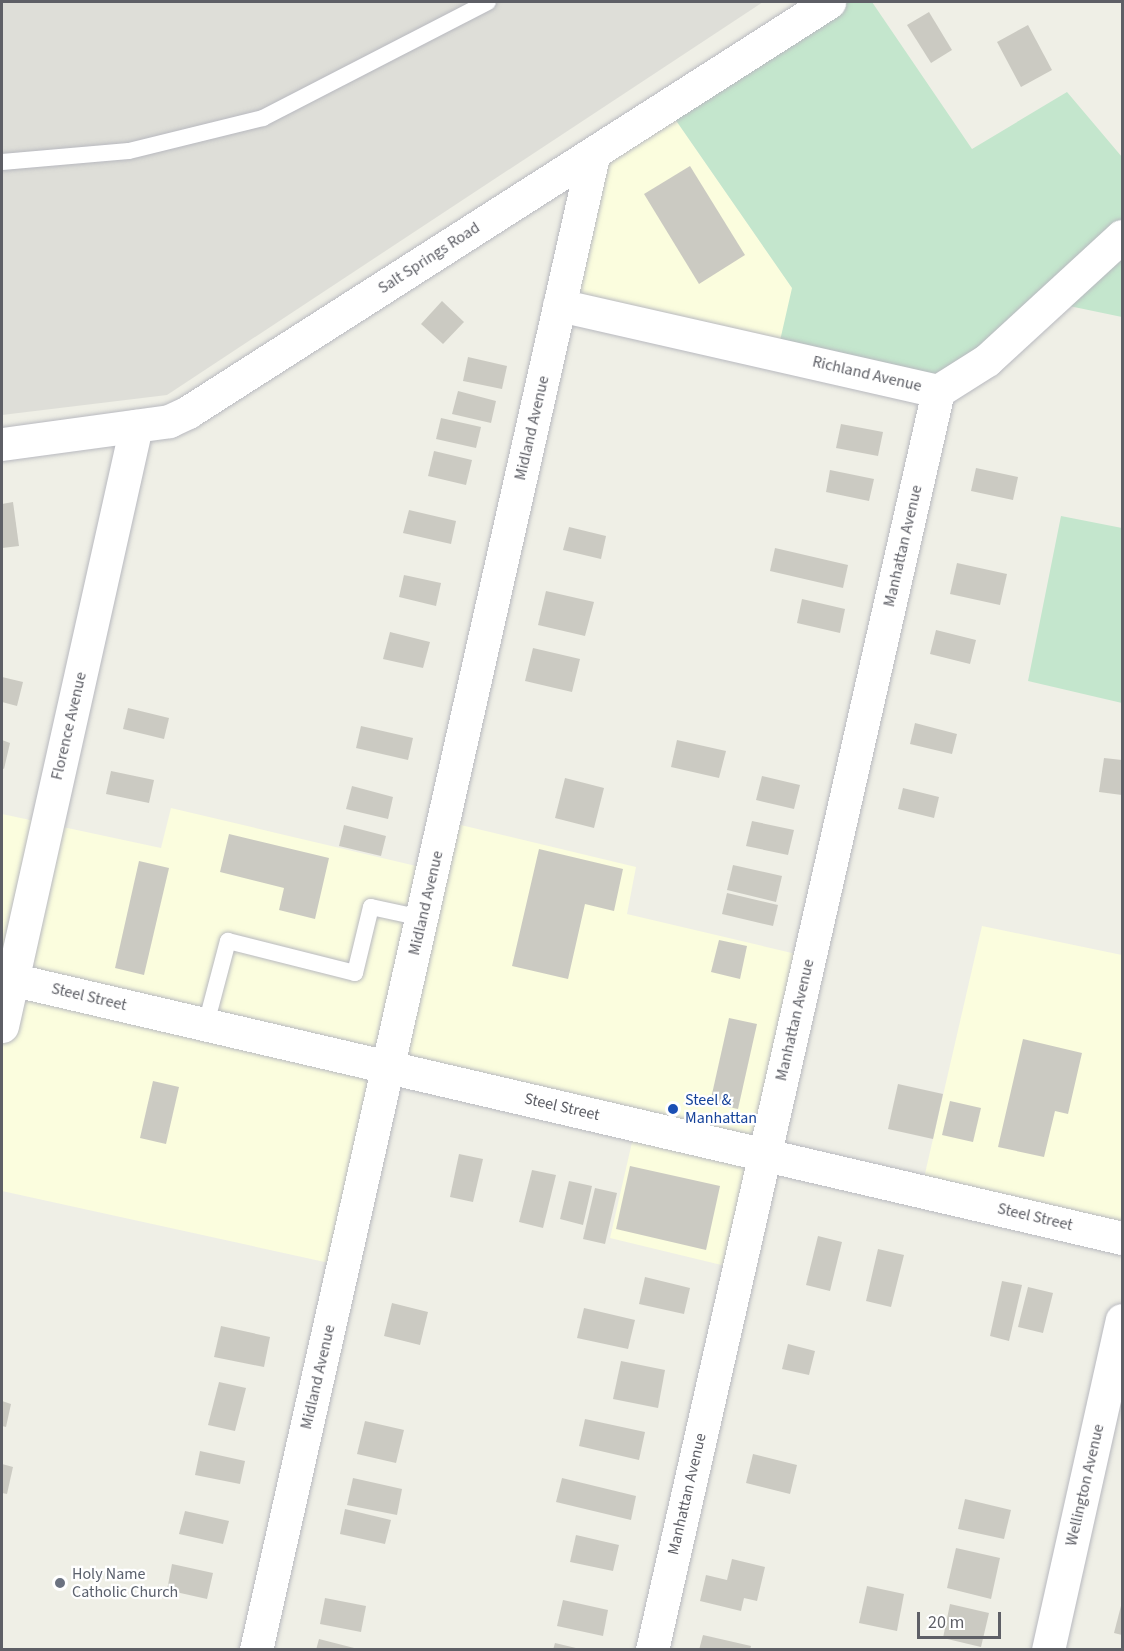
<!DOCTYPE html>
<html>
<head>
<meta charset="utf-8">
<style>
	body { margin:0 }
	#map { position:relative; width:1124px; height:1651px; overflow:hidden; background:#efefe6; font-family:"Source Sans 3",sans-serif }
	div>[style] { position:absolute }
	.commercial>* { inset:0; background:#fbfdde }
	.industrial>* { inset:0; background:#deded8 }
	.green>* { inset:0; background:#c4e6cd }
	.building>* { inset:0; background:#cbcac2 }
	.roads { filter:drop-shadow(0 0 2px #b8b9bf) drop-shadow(0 0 2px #b8b9bf) }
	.lane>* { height:16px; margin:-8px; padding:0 8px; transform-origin:8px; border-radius:8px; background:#fff }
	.street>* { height:33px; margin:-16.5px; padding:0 16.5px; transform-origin:16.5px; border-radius:16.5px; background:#fff }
	.secondary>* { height:33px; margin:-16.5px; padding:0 16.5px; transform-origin:16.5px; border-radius:16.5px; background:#fff }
	.dots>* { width:16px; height:16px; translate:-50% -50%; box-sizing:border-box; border:3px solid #fff; border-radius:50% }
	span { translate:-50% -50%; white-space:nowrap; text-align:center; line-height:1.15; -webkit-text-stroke:4.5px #fff; paint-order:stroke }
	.street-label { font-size:16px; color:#5e5f66 }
	.transit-label { font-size:16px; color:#164399 }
	.left { translate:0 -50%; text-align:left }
	.worship-label { font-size:16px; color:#5b616d }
	.frame { position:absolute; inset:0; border:3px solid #5e5f66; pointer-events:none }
	.scale { position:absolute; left:917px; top:1612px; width:84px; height:27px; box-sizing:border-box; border:3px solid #5e5f66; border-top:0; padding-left:8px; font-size:18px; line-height:21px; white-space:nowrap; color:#5e5f66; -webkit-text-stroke:4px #fff; paint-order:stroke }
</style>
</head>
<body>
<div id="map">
	<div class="commercial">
		<div style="clip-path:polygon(666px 106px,793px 289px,777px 354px,559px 305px,593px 156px)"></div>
		<div style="clip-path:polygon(171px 808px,433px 870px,444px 821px,636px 867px,627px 914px,809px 957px,738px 1269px,610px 1238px,636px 1125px,389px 1067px,343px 1266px,2px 1191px,2px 814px,161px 848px)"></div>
		<div style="clip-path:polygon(982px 926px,1122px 955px,1122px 1238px,921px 1191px)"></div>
	</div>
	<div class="industrial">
		<div style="clip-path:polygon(2px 2px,763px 2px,167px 395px,2px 415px)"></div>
	</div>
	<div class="green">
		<div style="clip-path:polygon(829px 2px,872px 2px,972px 149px,1067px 92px,1122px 157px,1122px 317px,1050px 302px,961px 378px,777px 354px,792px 288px,666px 106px)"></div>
		<div style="clip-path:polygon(1061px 516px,1122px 528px,1122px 703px,1028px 681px)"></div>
	</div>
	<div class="building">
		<div style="clip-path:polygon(929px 12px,952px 50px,931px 63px,907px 25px)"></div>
		<div style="clip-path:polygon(1028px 25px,1052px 70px,1021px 87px,997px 42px)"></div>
		<div style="clip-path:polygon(690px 166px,745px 255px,699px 284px,644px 194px)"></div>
		<div style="clip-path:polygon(442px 301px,464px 322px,443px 344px,421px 324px)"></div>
		<div style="clip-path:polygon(468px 357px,507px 366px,502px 389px,463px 381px)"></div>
		<div style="clip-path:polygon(458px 391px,496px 401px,491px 423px,452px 414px)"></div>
		<div style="clip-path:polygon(441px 418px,481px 427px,476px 448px,436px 439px)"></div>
		<div style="clip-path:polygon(841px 424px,883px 432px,878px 456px,836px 448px)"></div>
		<div style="clip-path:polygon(434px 451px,472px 460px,466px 485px,428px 476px)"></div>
		<div style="clip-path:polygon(976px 468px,1018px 477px,1013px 500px,971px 491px)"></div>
		<div style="clip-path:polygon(830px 470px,874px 479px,869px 501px,826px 492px)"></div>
		<div style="clip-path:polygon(13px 502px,19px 546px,2px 548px,2px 504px)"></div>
		<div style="clip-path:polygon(409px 510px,456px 521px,451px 544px,403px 533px)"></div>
		<div style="clip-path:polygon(569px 527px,606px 536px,601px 559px,563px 550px)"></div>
		<div style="clip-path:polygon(775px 548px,848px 565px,843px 588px,770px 571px)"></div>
		<div style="clip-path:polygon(957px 563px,1007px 574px,1000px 605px,950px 594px)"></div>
		<div style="clip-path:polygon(404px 575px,441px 583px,436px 606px,399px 597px)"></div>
		<div style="clip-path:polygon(546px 591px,594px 602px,585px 636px,538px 625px)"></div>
		<div style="clip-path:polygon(802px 599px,845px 609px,840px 633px,797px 623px)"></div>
		<div style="clip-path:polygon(936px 630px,976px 640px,970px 664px,930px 654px)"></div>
		<div style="clip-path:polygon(390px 632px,430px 642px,423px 668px,383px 659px)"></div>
		<div style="clip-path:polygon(533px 648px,580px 659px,572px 692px,525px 681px)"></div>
		<div style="clip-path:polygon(2px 677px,23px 682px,17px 706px,2px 702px)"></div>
		<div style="clip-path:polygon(128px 708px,169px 718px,164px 739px,123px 729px)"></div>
		<div style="clip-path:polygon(915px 723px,957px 734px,952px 754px,910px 744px)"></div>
		<div style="clip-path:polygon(361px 726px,413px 738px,408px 760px,356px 748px)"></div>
		<div style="clip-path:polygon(2px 740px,10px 743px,4px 769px,2px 768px)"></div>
		<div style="clip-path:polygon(677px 740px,726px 751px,719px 778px,671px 767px)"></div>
		<div style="clip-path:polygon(1104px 758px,1122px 760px,1122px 795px,1099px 792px)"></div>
		<div style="clip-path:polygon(111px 771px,154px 780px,149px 803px,106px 794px)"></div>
		<div style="clip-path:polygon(762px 776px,800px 785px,794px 809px,756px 800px)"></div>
		<div style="clip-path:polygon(565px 778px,604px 788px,594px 828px,555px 818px)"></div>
		<div style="clip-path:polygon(352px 786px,393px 797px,388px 819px,346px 809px)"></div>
		<div style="clip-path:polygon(903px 788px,939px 797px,934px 818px,898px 809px)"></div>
		<div style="clip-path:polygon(752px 821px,794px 830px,788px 855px,746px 846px)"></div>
		<div style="clip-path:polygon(344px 825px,386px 836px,381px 856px,339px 846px)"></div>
		<div style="clip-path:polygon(229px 834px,329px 858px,315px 919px,279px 910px,284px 888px,220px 872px)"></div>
		<div style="clip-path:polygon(539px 849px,623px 869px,614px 911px,585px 904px,568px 979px,512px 966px)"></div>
		<div style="clip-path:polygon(139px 861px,169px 868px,144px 975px,115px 968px)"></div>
		<div style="clip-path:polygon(733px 865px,782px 876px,776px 902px,727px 890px)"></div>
		<div style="clip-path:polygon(727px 893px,778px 905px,773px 926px,722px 914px)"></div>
		<div style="clip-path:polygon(719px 940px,747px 946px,740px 979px,711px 972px)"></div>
		<div style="clip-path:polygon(729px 1018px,757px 1024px,738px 1109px,710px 1103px)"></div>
		<div style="clip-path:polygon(1023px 1039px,1082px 1053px,1068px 1114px,1055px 1111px,1044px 1157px,998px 1147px)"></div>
		<div style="clip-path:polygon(153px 1081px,179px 1087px,166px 1144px,140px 1138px)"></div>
		<div style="clip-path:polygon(898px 1084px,943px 1094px,933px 1139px,888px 1129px)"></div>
		<div style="clip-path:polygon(950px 1101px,981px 1108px,973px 1142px,942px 1135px)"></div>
		<div style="clip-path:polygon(459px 1154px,483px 1159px,473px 1202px,450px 1197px)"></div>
		<div style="clip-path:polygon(630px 1166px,720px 1186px,706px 1250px,616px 1229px)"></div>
		<div style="clip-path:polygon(532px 1170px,556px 1175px,543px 1228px,519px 1222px)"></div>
		<div style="clip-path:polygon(569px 1181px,592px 1186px,583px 1225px,560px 1219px)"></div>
		<div style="clip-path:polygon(595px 1188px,617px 1193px,605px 1244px,583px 1239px)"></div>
		<div style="clip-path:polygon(818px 1236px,842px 1242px,830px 1291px,806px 1285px)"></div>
		<div style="clip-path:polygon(878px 1249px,904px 1255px,891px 1307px,866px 1301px)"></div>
		<div style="clip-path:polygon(645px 1277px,690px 1288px,684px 1314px,639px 1304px)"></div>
		<div style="clip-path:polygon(1002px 1281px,1022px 1285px,1009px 1341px,990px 1336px)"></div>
		<div style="clip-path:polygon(1028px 1287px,1053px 1293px,1043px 1333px,1018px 1327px)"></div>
		<div style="clip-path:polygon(392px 1303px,428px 1312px,420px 1345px,384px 1336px)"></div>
		<div style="clip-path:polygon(584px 1308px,635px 1320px,628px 1349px,577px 1338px)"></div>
		<div style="clip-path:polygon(221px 1326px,270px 1337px,264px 1367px,214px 1357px)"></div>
		<div style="clip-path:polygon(788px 1344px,815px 1351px,809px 1375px,782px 1369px)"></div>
		<div style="clip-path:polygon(621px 1361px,665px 1370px,658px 1408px,613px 1399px)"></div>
		<div style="clip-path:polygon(219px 1382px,246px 1388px,235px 1431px,208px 1425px)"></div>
		<div style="clip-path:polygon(2px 1401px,11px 1404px,6px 1427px,2px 1426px)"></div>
		<div style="clip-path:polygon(585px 1419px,645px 1432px,639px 1460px,579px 1446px)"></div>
		<div style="clip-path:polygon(365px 1421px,404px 1430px,396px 1463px,357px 1454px)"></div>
		<div style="clip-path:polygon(200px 1451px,245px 1461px,240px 1484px,195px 1475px)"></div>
		<div style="clip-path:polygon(753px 1454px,797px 1465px,790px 1494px,746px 1483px)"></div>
		<div style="clip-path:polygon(2px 1464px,13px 1467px,7px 1494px,2px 1493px)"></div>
		<div style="clip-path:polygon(353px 1478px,402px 1489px,397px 1515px,347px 1505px)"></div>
		<div style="clip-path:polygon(562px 1478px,636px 1496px,631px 1520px,556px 1502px)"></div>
		<div style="clip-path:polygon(965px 1499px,1011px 1510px,1004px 1539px,958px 1529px)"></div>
		<div style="clip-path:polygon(345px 1509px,391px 1520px,385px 1544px,340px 1534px)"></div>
		<div style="clip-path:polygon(185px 1511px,229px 1521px,223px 1544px,179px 1534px)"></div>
		<div style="clip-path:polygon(576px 1535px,619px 1545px,613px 1571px,570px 1562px)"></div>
		<div style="clip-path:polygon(956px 1548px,1000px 1558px,991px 1599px,947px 1588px)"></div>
		<div style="clip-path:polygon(732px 1559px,765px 1567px,757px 1601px,744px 1598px,741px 1611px,700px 1601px,706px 1575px,727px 1580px)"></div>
		<div style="clip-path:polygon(172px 1564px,213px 1573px,207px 1599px,167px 1590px)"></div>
		<div style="clip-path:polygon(867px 1586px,904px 1594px,897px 1631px,859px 1623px)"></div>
		<div style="clip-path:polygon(325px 1598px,366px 1606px,361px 1632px,320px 1624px)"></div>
		<div style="clip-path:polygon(563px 1600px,608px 1610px,603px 1636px,557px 1626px)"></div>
		<div style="clip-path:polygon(1122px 1602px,1122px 1635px,1114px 1633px)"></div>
		<div style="clip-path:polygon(950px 1604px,989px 1613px,981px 1647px,943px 1638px)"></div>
		<div style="clip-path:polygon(703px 1635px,751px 1646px,750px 1650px,699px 1650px)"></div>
		<div style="clip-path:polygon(319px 1639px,358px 1649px,358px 1650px,316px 1650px)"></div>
		<div style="clip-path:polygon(555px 1643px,580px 1649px,579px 1650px,553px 1650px)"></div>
	</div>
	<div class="roads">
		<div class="lane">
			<div style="left:2px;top:162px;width:127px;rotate:-5deg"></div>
			<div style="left:129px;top:151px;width:138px;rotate:-13.8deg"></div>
			<div style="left:263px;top:118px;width:253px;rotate:-27.3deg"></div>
			<div style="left:206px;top:1024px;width:86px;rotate:-75.2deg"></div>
			<div style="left:228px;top:941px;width:131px;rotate:14.1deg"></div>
			<div style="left:355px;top:973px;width:68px;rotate:-76.4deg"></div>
			<div style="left:371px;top:907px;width:52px;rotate:12.2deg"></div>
		</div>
		<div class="street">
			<div style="left:559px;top:305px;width:389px;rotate:12.8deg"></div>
			<div style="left:938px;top:391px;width:58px;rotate:-32.3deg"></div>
			<div style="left:987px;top:360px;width:183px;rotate:-42.6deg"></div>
			<div style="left:2px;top:1026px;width:615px;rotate:-77.41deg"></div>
			<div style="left:256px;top:1650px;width:1532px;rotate:-77.29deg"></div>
			<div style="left:652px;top:1650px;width:1291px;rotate:-77.2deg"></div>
			<div style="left:1048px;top:1650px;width:338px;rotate:-77.4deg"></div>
		</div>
		<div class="secondary">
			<div style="left:2px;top:444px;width:169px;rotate:-7.8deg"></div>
			<div style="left:169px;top:421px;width:21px;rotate:-25deg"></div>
			<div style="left:188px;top:412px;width:761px;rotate:-32.6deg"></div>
			<div style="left:2px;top:977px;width:1150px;rotate:13.12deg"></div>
		</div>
	</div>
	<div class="dots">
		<div style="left:673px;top:1109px;background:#1a4fb4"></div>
		<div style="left:60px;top:1583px;background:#6b7280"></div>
	</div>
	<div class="street-label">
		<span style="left:429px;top:258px;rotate:-33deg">Salt Springs Road</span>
		<span style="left:867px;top:374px;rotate:13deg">Richland Avenue</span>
		<span style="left:532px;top:428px;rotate:-77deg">Midland Avenue</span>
		<span style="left:903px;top:546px;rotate:-77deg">Manhattan Avenue</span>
		<span style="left:69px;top:726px;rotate:-77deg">Florence Avenue</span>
		<span style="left:426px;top:903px;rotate:-77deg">Midland Avenue</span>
		<span style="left:89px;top:997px;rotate:13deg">Steel Street</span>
		<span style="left:795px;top:1020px;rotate:-77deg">Manhattan Avenue</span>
		<span style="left:562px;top:1107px;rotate:13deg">Steel Street</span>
		<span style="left:1035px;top:1217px;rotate:13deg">Steel Street</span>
		<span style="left:318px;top:1377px;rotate:-77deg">Midland Avenue</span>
		<span style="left:1085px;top:1485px;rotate:-77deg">Wellington Avenue</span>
		<span style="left:687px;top:1494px;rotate:-77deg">Manhattan Avenue</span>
	</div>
	<div class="transit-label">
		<span class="left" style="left:685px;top:1109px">Steel &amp;<br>Manhattan</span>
	</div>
	<div class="worship-label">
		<span class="left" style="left:72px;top:1583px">Holy Name<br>Catholic Church</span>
	</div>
	<div class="frame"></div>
	<div class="scale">20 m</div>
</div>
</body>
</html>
